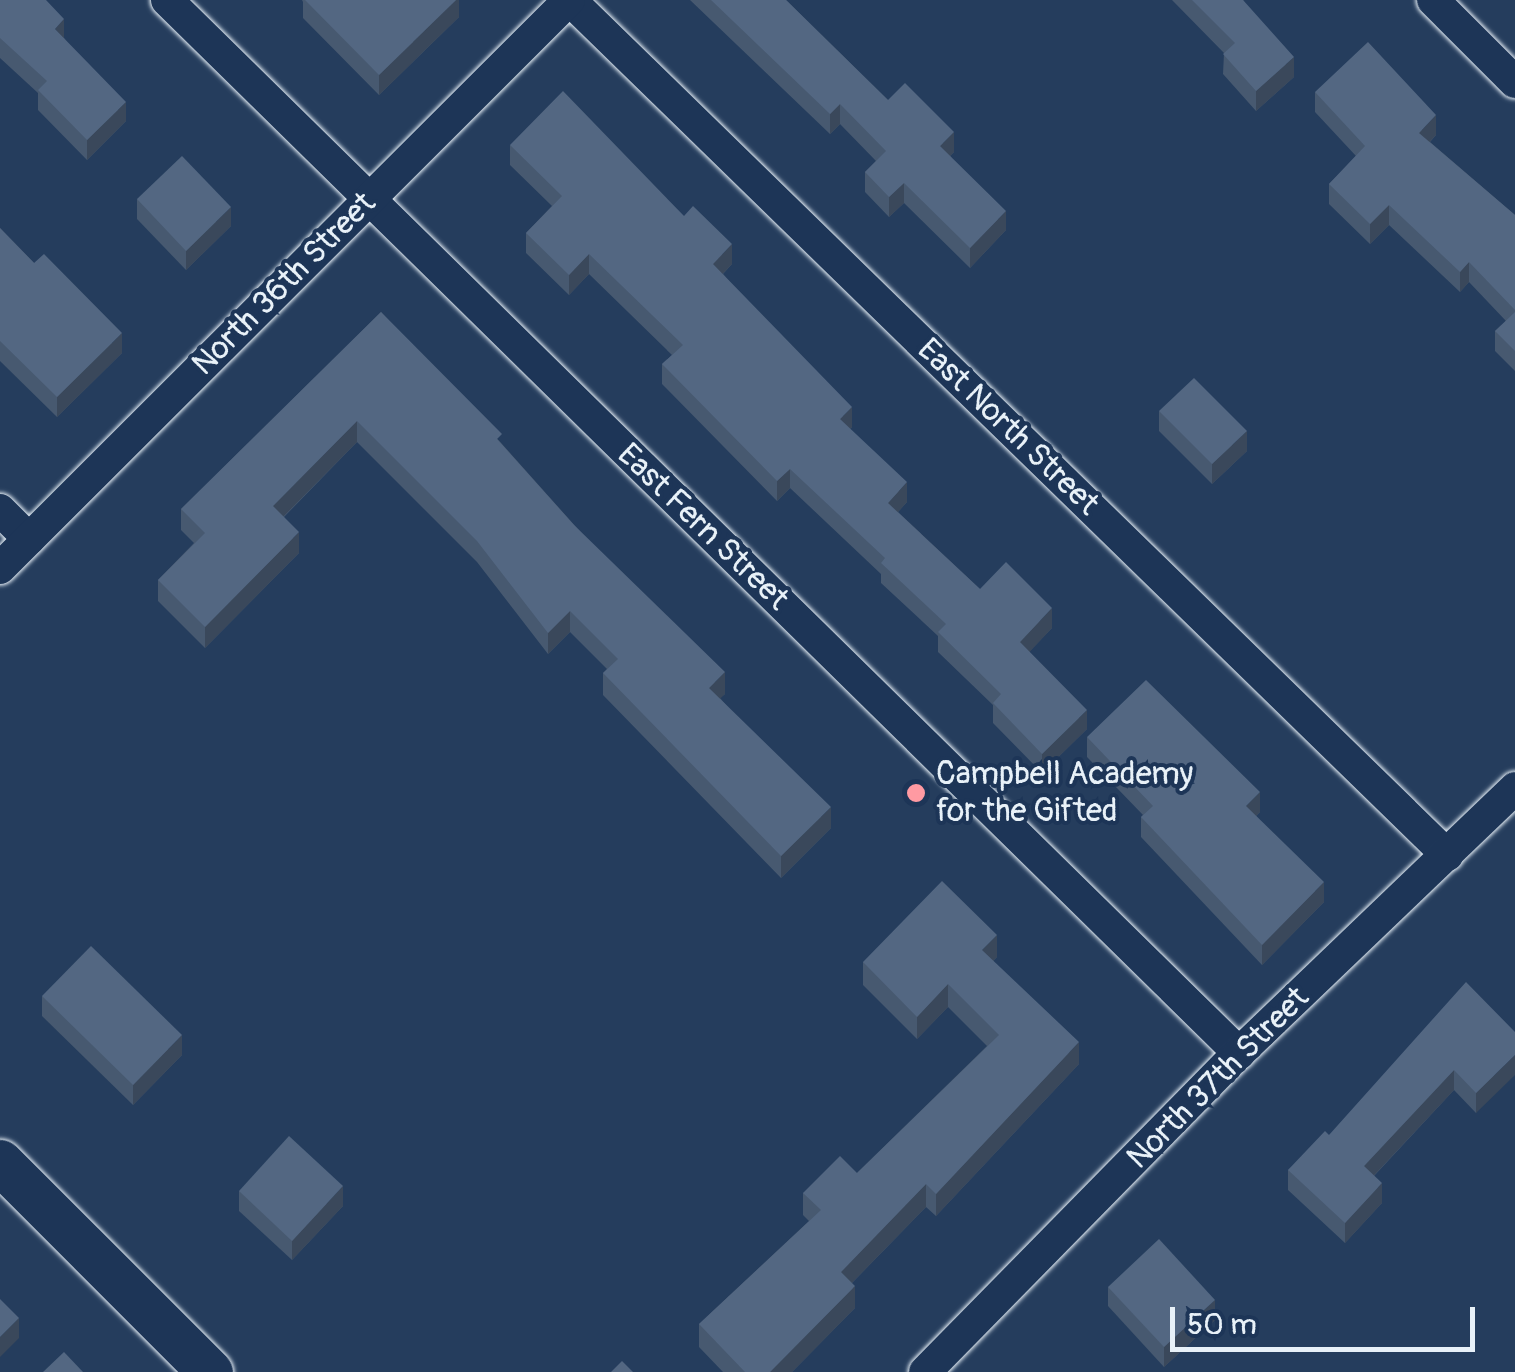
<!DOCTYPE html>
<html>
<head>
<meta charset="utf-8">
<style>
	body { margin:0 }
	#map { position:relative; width:1515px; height:1372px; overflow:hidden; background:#253d5d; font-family:Pangolin,sans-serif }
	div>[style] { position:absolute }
	.roads { filter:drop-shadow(0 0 2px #e8f1f8) drop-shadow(0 0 2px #e8f1f8) }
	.street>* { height:32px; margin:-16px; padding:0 16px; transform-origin:16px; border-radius:16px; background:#1d3557 }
	.secondary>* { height:45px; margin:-22.5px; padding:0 22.5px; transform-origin:22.5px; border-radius:22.5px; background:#1d3557 }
	.wall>* { inset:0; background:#475970 }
	.shaded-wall>* { inset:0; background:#3a485b }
	.building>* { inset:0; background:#536782 }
	.dots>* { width:28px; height:28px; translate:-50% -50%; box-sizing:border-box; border:5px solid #1d3557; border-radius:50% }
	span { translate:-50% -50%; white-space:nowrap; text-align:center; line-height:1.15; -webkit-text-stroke:8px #1d3557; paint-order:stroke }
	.street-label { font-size:32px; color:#e8f1f8 }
	.poi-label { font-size:32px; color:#e8f1f8 }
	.left { translate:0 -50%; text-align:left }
	.scale { position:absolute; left:1170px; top:1307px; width:305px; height:45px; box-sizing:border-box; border:5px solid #e8f1f8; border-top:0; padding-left:12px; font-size:30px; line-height:35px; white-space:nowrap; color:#e8f1f8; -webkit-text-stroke:8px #1d3557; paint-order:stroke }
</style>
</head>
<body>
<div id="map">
	<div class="roads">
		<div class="street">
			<div style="left:167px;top:0;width:1503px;rotate:44.49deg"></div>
			<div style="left:570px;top:0;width:1225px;rotate:44.27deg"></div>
			<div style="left:1433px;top:0;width:116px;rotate:45deg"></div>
			<div style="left:0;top:510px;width:41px;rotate:45deg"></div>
			<div style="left:0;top:568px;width:804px;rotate:-44.95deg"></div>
			<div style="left:925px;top:1372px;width:448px;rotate:-45.5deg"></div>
			<div style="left:1239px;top:1053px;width:383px;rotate:-43.8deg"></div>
		</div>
		<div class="secondary">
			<div style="left:0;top:1162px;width:297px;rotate:45deg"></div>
		</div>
	</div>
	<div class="wall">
		<div style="clip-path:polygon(0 0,64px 38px,126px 121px,87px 160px,38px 110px,38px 93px,0 58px)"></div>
		<div style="clip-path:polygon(302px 0,459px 0,459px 17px,379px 95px,303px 18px,303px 2px)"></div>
		<div style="clip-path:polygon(690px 0,786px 0,888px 100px,954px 152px,950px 156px,1006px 230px,970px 268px,904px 203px,889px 217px,865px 192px,865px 172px,876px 161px,840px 124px,830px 134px)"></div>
		<div style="clip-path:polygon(1172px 0,1243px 0,1294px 77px,1256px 111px,1223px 74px,1224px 53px)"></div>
		<div style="clip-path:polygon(1315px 92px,1436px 135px,1430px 142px,1515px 215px,1515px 371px,1495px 351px,1495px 331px,1506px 321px,1469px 282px,1460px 292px,1389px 225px,1370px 244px,1329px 204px,1329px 184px,1356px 156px,1315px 112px)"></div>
		<div style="clip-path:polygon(510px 145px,684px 216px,732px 264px,723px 274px,852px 427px,850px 429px,907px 502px,898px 512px,980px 589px,1052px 628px,1029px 652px,1087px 729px,1042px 773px,993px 723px,993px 705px,938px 652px,938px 636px,881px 583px,881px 574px,790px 488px,777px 501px,662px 384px,662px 364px,672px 355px,589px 274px,569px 295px,526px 253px,526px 233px,552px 206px,510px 165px)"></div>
		<div style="clip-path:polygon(137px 199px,231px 226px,186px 270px,137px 219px)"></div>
		<div style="clip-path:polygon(0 228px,122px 353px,57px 417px,0 361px)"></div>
		<div style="clip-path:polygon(381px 312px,502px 444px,725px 694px,720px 698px,831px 828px,781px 878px,603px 695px,603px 673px,607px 669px,570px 632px,548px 654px,477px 562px,357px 442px,284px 517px,299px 553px,205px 648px,158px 601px,158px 580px,194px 543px,181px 530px,181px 509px)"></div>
		<div style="clip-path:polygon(1159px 411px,1247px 451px,1212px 484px,1159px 431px)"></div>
		<div style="clip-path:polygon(1087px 737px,1260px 812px,1256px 816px,1324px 902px,1262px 965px,1141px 837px,1141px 817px,1143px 815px,1087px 757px)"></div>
		<div style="clip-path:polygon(997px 957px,993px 961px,1079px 1064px,936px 1216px,926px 1207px,852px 1283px,855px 1308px,792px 1372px,723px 1372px,699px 1347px,699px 1324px,809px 1221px,803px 1215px,803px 1193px,857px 1173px,987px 1046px,948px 1007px,917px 1039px,863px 985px,863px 962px)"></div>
		<div style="clip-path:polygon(42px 996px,182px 1055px,133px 1105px,42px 1016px)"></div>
		<div style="clip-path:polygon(1515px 1032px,1476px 1113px,1454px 1090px,1374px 1176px,1382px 1203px,1345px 1243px,1288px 1190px,1288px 1170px,1329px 1135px)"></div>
		<div style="clip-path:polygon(239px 1191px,343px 1206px,292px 1260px,239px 1211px)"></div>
		<div style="clip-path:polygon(1108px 1287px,1215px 1320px,1164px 1367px,1108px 1306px)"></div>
	</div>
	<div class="shaded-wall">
		<div style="clip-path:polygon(456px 0,459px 0,459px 17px,379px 95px,379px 75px)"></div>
		<div style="clip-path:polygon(64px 19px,64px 39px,55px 29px)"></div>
		<div style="clip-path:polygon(1294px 57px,1294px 77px,1256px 111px,1256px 91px)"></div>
		<div style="clip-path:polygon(126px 102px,126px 121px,87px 160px,87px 140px)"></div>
		<div style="clip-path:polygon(840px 104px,840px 124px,830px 134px,830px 114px)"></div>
		<div style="clip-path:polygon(1436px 115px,1436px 135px,1419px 153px,1419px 133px)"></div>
		<div style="clip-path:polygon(954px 132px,954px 152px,940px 166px,940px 146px)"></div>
		<div style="clip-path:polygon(904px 183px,904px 203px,889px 217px,889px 197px)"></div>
		<div style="clip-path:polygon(1389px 205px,1389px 225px,1370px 244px,1370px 224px)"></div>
		<div style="clip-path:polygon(231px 207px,231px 226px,186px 270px,186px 251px)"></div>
		<div style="clip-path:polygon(1006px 211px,1006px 230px,970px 268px,970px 248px)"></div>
		<div style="clip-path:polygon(732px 244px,732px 264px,713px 284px,713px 264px)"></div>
		<div style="clip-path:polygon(589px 254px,589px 274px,569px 295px,569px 275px)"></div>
		<div style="clip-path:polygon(1469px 262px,1469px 282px,1460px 292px,1460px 272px)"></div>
		<div style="clip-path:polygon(122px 333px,122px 353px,57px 417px,57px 397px)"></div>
		<div style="clip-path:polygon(852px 407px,852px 427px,840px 439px,840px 419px)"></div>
		<div style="clip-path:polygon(357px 421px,357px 442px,273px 527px,273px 506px)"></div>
		<div style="clip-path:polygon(1247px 431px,1247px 451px,1212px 484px,1212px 464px)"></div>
		<div style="clip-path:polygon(790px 469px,790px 488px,777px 501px,777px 481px)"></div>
		<div style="clip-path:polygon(907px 482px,907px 502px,888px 523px,888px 503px)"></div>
		<div style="clip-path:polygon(299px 532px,299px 553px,205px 648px,205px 627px)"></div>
		<div style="clip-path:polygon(1052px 608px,1052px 628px,1020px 662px,1020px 642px)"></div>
		<div style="clip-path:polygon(570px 611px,570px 632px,548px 654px,548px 633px)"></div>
		<div style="clip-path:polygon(725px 672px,725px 694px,709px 709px,709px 688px)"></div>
		<div style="clip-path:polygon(1087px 710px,1087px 729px,1042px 773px,1042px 754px)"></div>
		<div style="clip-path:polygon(1260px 792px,1260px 812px,1246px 826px,1246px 806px)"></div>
		<div style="clip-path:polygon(831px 807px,831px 828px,781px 878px,781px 856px)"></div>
		<div style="clip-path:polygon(1324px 882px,1324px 902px,1262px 965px,1262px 945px)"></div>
		<div style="clip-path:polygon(997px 935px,997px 957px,982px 972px,982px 950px)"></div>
		<div style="clip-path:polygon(948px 984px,948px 1007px,917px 1039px,917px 1017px)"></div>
		<div style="clip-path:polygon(182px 1035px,182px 1055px,133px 1105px,133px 1085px)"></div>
		<div style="clip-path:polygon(1079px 1042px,1079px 1064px,936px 1216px,936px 1194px)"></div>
		<div style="clip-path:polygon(1515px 1055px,1515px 1075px,1476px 1113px,1476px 1093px)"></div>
		<div style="clip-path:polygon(1454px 1070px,1454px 1090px,1364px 1186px,1364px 1166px)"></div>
		<div style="clip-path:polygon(1382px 1183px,1382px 1203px,1345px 1243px,1345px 1223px)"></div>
		<div style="clip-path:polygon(926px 1184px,926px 1207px,841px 1294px,841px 1272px)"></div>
		<div style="clip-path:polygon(343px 1186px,343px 1206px,292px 1260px,292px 1241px)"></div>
		<div style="clip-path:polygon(855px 1286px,855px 1308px,792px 1372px,770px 1372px)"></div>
		<div style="clip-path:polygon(1215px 1300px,1215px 1320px,1164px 1367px,1164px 1347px)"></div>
		<div style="clip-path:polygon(19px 1318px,19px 1338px,0 1357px,0 1337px)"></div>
	</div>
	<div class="building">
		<div style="clip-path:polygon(0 0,46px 0,64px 19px,55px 29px,126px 102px,87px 140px,38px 90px,47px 81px,0 38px)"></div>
		<div style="clip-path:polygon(305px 0,456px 0,379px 75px)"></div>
		<div style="clip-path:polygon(711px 0,786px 0,888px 100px,905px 83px,954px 132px,940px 146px,1006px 211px,970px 248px,904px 183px,889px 197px,865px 172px,886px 151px,840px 104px,830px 114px)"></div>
		<div style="clip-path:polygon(1192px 0,1243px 0,1294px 57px,1256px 91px,1223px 54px,1235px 43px)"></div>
		<div style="clip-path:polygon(1368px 42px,1436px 115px,1419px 133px,1515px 215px,1515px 310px,1469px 262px,1460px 272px,1389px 205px,1370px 224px,1329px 184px,1365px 146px,1315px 92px)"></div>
		<div style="clip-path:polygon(563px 91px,684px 216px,693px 206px,732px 244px,713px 264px,852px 407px,840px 419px,907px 482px,888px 503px,980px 589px,1006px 562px,1052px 608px,1020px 642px,1087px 710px,1042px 754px,993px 703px,1001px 694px,938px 632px,946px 624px,881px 563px,885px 558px,790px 469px,777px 481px,662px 364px,683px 345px,589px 254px,569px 275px,526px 233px,562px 196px,510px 145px)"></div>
		<div style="clip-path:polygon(182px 156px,231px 207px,186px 251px,137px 199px)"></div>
		<div style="clip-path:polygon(0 228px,34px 263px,44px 254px,122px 333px,57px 397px,0 341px)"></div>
		<div style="clip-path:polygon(381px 312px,502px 434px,497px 439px,574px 525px,725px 672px,709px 688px,831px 807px,781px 856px,603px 673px,618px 659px,570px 611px,548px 633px,477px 541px,357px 421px,273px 506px,299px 532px,205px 627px,158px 580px,205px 533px,181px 509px)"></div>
		<div style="clip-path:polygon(1515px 312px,1515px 351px,1495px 331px)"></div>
		<div style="clip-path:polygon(1194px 378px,1247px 431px,1212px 464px,1159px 411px)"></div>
		<div style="clip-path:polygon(1146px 680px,1260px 792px,1246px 806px,1324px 882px,1262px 945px,1141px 817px,1153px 806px,1087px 737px)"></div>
		<div style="clip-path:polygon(942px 881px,997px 935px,982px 950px,1079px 1042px,936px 1194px,926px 1184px,841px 1272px,855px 1286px,770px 1372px,745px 1372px,699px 1324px,821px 1210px,803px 1193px,840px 1156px,857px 1173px,999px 1035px,948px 984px,917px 1017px,863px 962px)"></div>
		<div style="clip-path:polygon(91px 946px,182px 1035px,133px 1085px,42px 996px)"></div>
		<div style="clip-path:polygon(1466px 982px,1515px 1032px,1515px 1055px,1476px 1093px,1454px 1070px,1364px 1166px,1382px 1183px,1345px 1223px,1288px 1170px,1325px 1131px,1329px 1135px)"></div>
		<div style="clip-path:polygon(289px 1136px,343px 1186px,292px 1241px,239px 1191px)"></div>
		<div style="clip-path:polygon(1159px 1239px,1215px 1300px,1164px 1347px,1108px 1287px)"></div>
		<div style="clip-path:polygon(0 1299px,19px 1318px,0 1337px)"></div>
		<div style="clip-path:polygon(64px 1352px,83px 1372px,43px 1372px)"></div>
		<div style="clip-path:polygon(622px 1361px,633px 1372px,611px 1372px)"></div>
	</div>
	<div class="dots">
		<div style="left:916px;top:793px;background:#ff9aa2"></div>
	</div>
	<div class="street-label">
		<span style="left:284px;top:284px;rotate:-45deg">North 36th Street</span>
		<span style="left:1008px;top:427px;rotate:44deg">East North Street</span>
		<span style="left:703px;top:527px;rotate:44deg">East Fern Street</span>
		<span style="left:1218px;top:1078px;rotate:-45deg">North 37th Street</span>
	</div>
	<div class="poi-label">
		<span class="left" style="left:936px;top:793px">Campbell Academy<br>for the Gifted</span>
	</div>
	<div class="scale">50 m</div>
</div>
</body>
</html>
